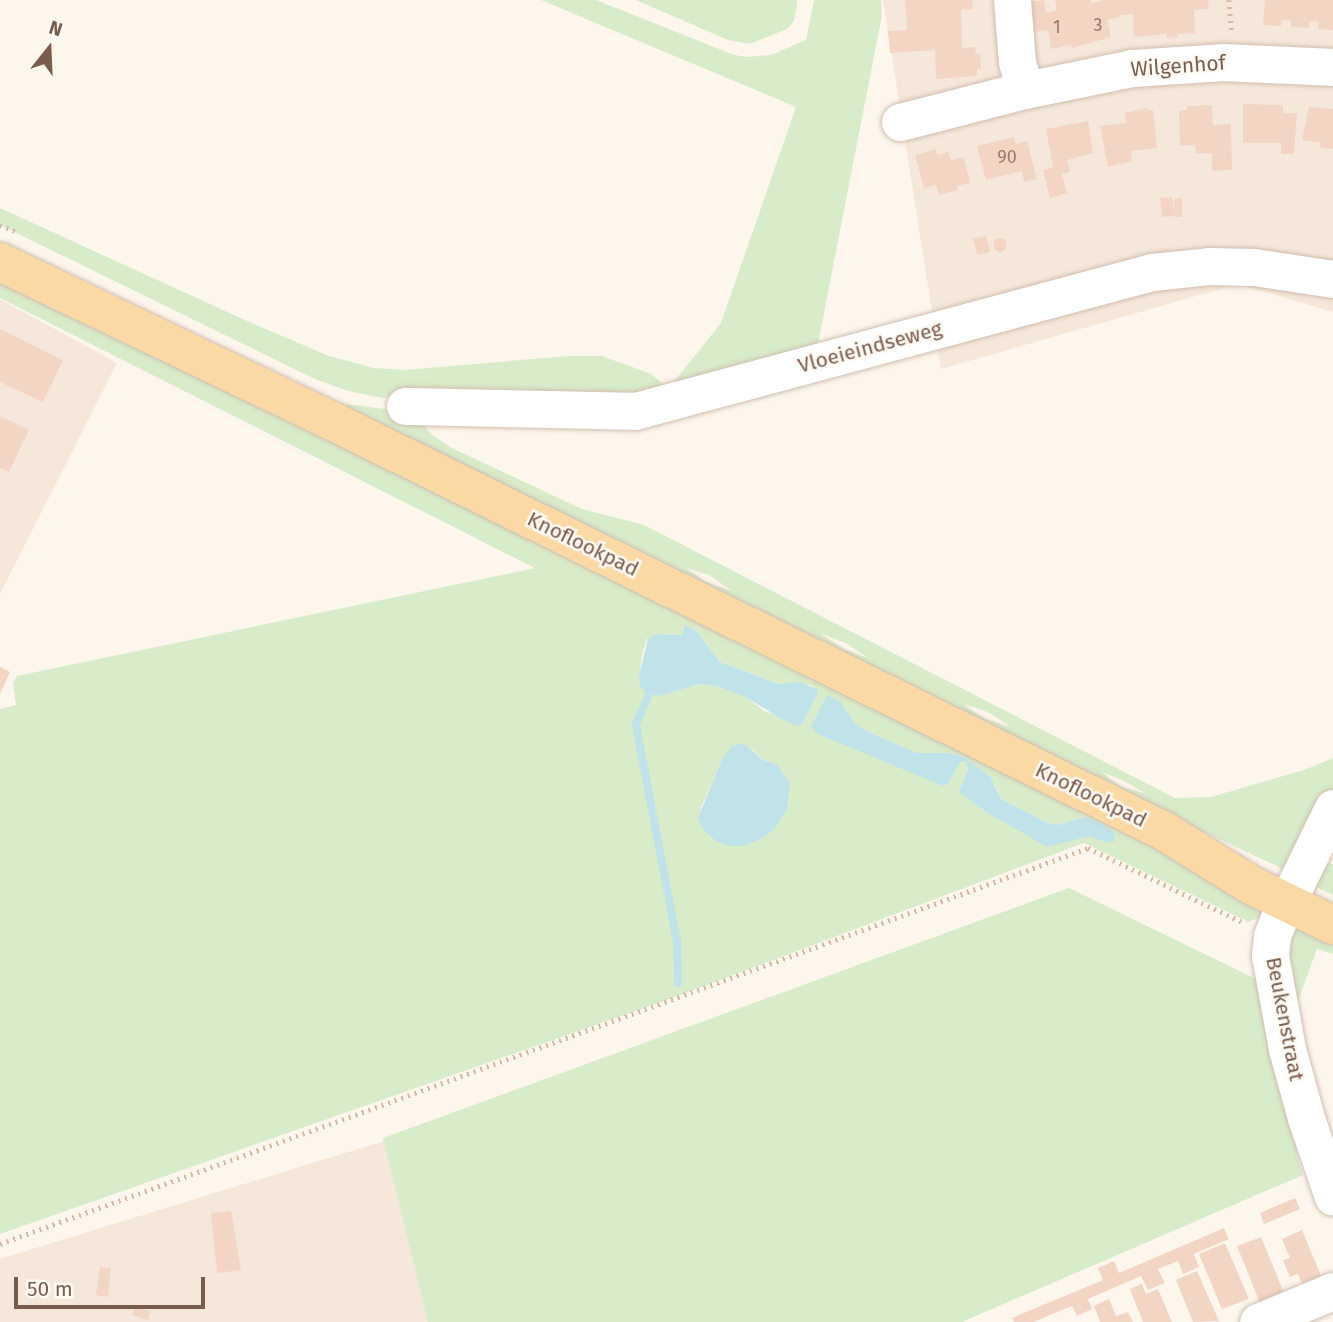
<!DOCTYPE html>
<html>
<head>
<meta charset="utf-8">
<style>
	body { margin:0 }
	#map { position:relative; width:1333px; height:1322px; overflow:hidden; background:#fdf6ec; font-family:"Fira Sans",sans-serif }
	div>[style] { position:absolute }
	.residential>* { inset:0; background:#f5e8da }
	.green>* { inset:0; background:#d8ecc9 }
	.water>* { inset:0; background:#bfe3e8 }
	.stream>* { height:8px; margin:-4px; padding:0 4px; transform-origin:4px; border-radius:4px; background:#bfe3e8 }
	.building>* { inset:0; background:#f3d5c3 }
	.round { border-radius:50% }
	.path>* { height:4.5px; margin-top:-2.25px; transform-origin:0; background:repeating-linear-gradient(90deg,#d9b8a5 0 2px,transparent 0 7px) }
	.roads { filter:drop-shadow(0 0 2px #d1beb0) drop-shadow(0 0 2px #d1beb0) }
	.minor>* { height:37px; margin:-18.5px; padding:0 18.5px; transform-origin:18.5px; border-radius:18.5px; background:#fff }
	.major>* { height:38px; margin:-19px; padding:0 19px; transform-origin:19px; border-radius:19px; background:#fbd9a5 }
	span { translate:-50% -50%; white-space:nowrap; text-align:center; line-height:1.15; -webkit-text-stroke:5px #fffaf3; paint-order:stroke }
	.number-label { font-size:18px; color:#987a6a }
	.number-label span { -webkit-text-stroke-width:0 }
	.street-label { font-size:21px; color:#7a5c4d }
	.north { position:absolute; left:14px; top:14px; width:70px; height:70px; -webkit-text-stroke:5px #fffaf3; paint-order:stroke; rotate:18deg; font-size:19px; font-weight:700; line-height:28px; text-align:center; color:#7a5c4d }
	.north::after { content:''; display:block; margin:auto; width:24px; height:32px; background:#7a5c4d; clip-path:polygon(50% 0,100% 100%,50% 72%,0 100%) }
	.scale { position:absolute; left:14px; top:1277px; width:191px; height:32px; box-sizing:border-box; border:4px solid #7a5c4d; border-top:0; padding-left:9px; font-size:21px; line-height:24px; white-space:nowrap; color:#7a5c4d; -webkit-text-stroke:5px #fffaf3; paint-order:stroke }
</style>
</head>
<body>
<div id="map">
	<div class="residential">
		<div style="clip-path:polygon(883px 0,1333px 0,1333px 312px,1238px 284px,941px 369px)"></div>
		<div style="clip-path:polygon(0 299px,117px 363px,0 594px)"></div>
		<div style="clip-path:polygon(413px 1132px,437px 1322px,0 1322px,0 1259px)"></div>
	</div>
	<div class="green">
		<div style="clip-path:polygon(541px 0,596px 0,734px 55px,747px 57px,771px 55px,806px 40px,814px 0,881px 0,882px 15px,816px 354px,665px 393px,382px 398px,348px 391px,315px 379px,0 225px,0 208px,247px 321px,329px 356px,374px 368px,404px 370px,568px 356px,602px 356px,651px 374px,662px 383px,665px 393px,721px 323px,796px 107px)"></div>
		<div style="clip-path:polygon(636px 0,797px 0,797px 5px,794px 21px,787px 29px,750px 44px,728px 40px)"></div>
		<div style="clip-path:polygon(evenodd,0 277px,1272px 905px,1263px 915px,1249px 922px,1084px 843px,664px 1001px,0 1234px,0 709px,16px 705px,13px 683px,17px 676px,535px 568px,0 298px,0 277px,685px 626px,697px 632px,720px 662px,779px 684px,811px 685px,816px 689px,817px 695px,803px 723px,764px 711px,745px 696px,716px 686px,700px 684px,660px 696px,639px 675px,643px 651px,647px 639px,655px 634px,682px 635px,685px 626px,0 277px,840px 701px,855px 723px,868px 732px,918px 753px,950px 753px,965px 758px,995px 785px,1001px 799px,1048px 823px,1058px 825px,1084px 817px,1114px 832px,1082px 837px,986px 812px,959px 792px,968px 767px,965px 761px,960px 762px,948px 784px,943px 786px,911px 771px,819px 715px,822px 705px,840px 701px,0 277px,752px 749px,763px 760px,776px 764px,700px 810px,721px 761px,752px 749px)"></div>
		<div style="clip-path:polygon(evenodd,347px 404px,414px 413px,432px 435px,452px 448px,582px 509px,644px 525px,1175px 798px,1211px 797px,1304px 770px,1333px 758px,1333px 792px,1292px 873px,1129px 797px,343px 412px,347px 404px,686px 568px,709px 575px,732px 591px,706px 582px,686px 568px,347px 404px,821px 634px,846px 643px,868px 658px,844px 649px,821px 634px,347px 404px,963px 704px,988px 712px,1011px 727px,984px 718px,963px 704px,347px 404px,1102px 772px,1124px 781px,1145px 793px,1121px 787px,1102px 772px)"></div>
		<div style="clip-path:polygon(1319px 858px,1333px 865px,1333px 895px,1308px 883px)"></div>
		<div style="clip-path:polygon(1069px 888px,1262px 982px,1288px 1089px,1297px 1156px,1303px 1175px,962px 1322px,428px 1322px,383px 1138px)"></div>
		<div style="clip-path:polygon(1295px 916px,1333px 934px,1333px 954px,1317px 949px,1292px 1017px,1282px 968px)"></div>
	</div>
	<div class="water">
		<div style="clip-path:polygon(685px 625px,697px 632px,720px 662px,779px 684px,800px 682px,817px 689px,817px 695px,803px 723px,798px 726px,783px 720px,744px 696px,716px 686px,700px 684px,660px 696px,646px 693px,640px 686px,639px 675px,648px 639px,655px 634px,682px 635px)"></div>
		<div style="clip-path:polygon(827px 695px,840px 701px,855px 723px,868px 732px,918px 753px,950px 753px,965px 758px,990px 776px,1001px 799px,1048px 823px,1058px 825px,1084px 817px,1100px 823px,1114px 832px,1115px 841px,1108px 843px,1089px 836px,1047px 847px,986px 812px,959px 792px,968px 768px,965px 761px,960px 762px,948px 784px,943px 786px,818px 734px,811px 726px)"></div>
		<div style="clip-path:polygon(738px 744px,746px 745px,763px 760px,776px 764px,790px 783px,787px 809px,776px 827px,763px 838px,744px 846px,729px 846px,716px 841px,704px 831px,698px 818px,721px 761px,732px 746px)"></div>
	</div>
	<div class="stream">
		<div style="left:649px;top:694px;width:34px;rotate:113deg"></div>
		<div style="left:636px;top:725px;width:220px;rotate:79.3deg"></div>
		<div style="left:677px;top:941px;width:42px;rotate:88.6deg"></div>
	</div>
	<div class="building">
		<div style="clip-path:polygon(905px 0,972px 0,973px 9px,961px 10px,962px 48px,975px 47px,976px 54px,980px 54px,981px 69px,977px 69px,977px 76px,936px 79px,935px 50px,890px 53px,888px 31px,907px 30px)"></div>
		<div style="clip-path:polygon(1044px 0,1046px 13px,1057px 10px,1055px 0,1091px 0,1091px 4px,1103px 0,1208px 0,1209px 9px,1194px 10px,1195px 33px,1178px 34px,1178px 37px,1167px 38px,1167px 34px,1134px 37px,1133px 14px,1120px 15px,1120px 17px,1107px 20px,1111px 37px,1072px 48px,1071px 45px,1051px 49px,1048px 30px,1033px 32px,1027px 2px)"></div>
		<div style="clip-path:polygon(1265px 0,1333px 0,1333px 30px,1318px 29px,1319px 22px,1309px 21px,1309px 28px,1291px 27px,1291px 20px,1282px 20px,1281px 26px,1263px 25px)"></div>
		<div style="clip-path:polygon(1243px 104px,1283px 105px,1283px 113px,1297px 113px,1294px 154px,1281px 154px,1281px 143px,1243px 143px)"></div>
		<div style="clip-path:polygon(1212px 105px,1213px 125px,1231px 124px,1232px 170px,1212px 171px,1212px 153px,1196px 153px,1195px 145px,1180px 145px,1179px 111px,1187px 110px,1187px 106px)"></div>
		<div style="clip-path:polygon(1309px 107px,1333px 109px,1333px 149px,1320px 148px,1321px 143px,1302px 140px)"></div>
		<div style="clip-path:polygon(1147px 108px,1147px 110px,1153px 110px,1157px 148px,1131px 151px,1132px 161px,1108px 167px,1100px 126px,1126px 123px,1125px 113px)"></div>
		<div style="clip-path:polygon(1088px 121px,1093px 153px,1067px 160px,1070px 172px,1062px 174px,1067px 193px,1050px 198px,1043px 170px,1053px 167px,1046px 129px)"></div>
		<div style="clip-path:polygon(1014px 137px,1016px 144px,1027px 141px,1037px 179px,1024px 182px,1022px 171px,986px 180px,977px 146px)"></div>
		<div style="clip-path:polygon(936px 149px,937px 155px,948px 152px,951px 160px,964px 157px,970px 183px,957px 186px,958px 190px,939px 195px,936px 185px,924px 188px,915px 155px)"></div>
		<div style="clip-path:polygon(1172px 197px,1175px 216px,1162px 217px,1160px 198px)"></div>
		<div style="clip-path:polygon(1182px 198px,1182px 217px,1175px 217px,1174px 199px)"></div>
		<div style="clip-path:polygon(986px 236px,990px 252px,977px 255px,973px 239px)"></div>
		<div class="round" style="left:993px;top:238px;width:14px;height:14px"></div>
		<div style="clip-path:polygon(0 329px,63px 360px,43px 402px,0 382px)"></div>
		<div style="clip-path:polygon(0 416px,29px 430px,9px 472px,0 468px)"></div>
		<div style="clip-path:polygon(0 667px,10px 672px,0 694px)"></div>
		<div style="clip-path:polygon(1295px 1198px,1300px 1209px,1264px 1224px,1260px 1213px)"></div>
		<div style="clip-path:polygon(231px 1211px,241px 1270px,217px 1273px,211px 1213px)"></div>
		<div style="clip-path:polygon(1224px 1228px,1229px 1239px,1194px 1254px,1199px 1267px,1183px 1274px,1178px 1261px,1158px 1269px,1165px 1283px,1148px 1290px,1141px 1276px,1088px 1299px,1092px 1309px,1077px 1316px,1072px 1306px,1033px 1322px,1014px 1322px,1012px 1318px,1103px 1280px,1098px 1268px,1114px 1261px,1119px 1273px)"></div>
		<div style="clip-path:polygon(1302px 1230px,1321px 1276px,1302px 1284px,1298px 1274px,1290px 1277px,1283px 1260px,1290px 1258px,1282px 1239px)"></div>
		<div style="clip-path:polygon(1261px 1237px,1284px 1293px,1260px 1303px,1237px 1246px)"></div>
		<div style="clip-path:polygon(1225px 1243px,1249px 1299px,1222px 1309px,1199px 1254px)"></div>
		<div style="clip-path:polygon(100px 1267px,111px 1268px,108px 1297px,96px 1295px)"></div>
		<div style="clip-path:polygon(1197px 1271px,1219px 1321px,1193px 1322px,1176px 1280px)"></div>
		<div style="clip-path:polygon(1142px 1284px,1146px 1294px,1158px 1289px,1172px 1322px,1143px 1322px,1130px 1289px)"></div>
		<div style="clip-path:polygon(1109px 1299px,1116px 1316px,1128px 1312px,1133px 1322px,1100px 1322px,1094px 1306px)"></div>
		<div style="clip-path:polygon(135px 1307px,150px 1311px,148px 1320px,132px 1315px)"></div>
	</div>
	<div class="path">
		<div style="left:1229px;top:0;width:34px;rotate:85deg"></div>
		<div style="left:0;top:225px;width:16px;rotate:22deg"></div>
		<div style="left:0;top:1244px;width:1158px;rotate:-20deg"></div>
		<div style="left:1088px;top:848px;width:175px;rotate:25.7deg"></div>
	</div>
	<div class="roads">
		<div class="minor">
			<div style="left:1012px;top:0;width:62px;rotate:85.4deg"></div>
			<div style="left:1017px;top:62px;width:29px;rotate:74deg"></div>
			<div style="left:900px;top:122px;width:129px;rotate:-14.4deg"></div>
			<div style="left:1025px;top:90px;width:109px;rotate:-11.6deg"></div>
			<div style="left:1132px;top:68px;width:92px;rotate:-3.7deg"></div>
			<div style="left:1224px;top:62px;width:109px;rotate:2.6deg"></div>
			<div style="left:405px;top:406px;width:230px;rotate:1.2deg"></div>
			<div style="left:635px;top:411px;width:535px;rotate:-15.05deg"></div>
			<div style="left:1152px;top:272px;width:57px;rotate:-6deg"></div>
			<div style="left:1209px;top:266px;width:45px;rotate:1.3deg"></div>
			<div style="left:1254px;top:267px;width:80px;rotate:8.6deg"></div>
			<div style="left:1333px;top:808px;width:123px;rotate:116.1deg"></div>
			<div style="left:1279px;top:918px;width:19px;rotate:111deg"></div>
			<div style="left:1272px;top:936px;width:19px;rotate:96deg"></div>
			<div style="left:1270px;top:955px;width:96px;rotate:79.7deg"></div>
			<div style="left:1287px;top:1049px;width:72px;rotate:74.6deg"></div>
			<div style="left:1306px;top:1118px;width:83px;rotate:71.1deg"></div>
			<div style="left:1258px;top:1322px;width:81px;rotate:-22.5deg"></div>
		</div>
		<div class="major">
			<div style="left:0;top:262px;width:368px;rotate:25.6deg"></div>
			<div style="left:332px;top:421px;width:928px;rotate:26.23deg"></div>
			<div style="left:1164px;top:831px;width:102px;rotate:31.8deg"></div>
			<div style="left:1251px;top:885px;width:91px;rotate:26deg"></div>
		</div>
	</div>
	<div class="number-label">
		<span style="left:1098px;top:25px">3</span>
		<span style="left:1057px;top:27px">1</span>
		<span style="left:1007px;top:157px">90</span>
	</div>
	<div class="street-label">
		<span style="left:1178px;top:66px;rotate:-4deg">Wilgenhof</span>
		<span style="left:870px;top:347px;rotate:-15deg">Vloeieindseweg</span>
		<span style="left:583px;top:544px;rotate:26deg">Knoflookpad</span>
		<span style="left:1091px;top:795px;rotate:26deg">Knoflookpad</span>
		<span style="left:1285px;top:1019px;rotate:79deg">Beukenstraat</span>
	</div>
	<div class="north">N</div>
	<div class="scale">50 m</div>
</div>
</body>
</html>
